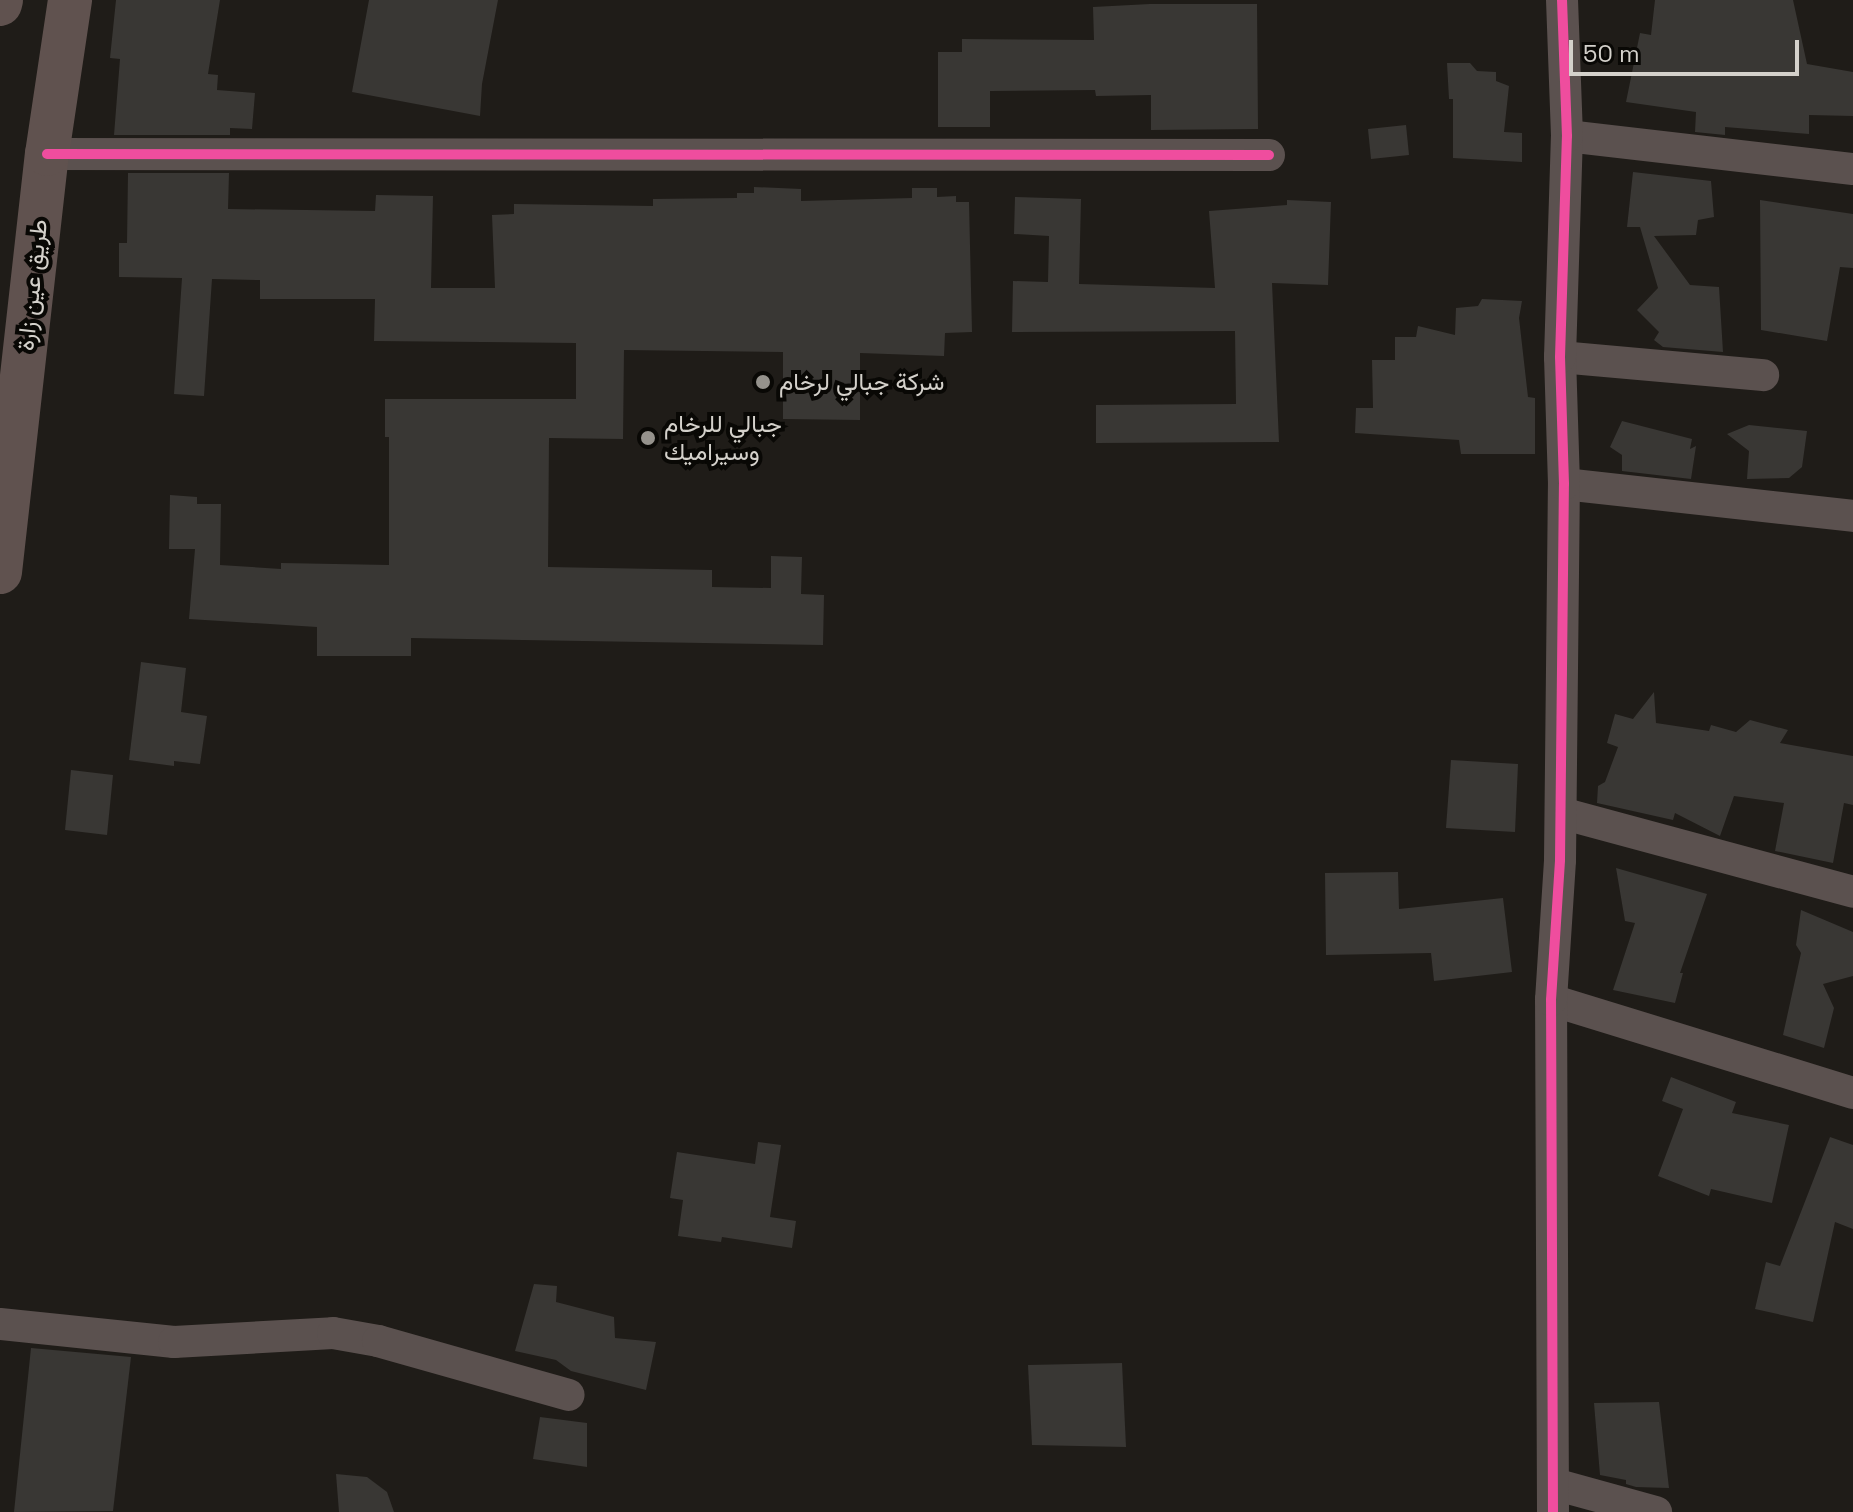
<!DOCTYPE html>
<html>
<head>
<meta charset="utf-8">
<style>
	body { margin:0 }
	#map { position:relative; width:1853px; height:1512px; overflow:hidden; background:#1f1c18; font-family:"Space Grotesk",Vazirmatn,sans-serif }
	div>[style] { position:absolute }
	.building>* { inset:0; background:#393734 }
	.street>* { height:32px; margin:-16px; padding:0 16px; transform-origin:16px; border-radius:16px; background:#5b514f }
	.primary>* { height:44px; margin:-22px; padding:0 22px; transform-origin:22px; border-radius:22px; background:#60524f }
	.cycleway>* { height:10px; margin:-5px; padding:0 5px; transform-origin:5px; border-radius:5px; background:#ef4d9e }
	.dots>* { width:22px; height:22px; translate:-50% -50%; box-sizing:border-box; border:4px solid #090805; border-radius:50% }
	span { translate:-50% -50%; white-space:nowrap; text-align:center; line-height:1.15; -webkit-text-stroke:8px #090805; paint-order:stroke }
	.street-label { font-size:24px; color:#d4d1cb }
	.poi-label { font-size:24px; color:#d4d1cb }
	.left { translate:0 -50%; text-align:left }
	.scale { position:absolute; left:1569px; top:40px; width:230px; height:36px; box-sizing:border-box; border:4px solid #d4d1cb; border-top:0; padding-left:10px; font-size:24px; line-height:28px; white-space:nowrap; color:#d4d1cb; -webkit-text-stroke:6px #090805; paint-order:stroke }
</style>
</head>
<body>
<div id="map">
	<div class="building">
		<div style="clip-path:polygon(116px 0,220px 0,208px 74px,218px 75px,217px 90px,255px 93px,252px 129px,230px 128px,230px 135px,114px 135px,120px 59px,110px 58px)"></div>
		<div style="clip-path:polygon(369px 0,498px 0,482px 84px,480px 116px,352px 92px)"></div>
		<div style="clip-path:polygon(1655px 0,1793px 0,1807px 64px,1853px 72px,1853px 116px,1809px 115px,1809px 134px,1725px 127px,1725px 135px,1695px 132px,1696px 112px,1626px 102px,1640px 33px,1651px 35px)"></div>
		<div style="clip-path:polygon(1150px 4px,1257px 4px,1258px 129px,1151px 130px,1151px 95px,1096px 96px,1095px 90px,990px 91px,990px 127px,938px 127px,938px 52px,962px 52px,962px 39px,1094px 40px,1093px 7px)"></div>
		<div style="clip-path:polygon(1447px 63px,1470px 63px,1477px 71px,1496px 72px,1496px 81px,1509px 86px,1504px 132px,1522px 133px,1522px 162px,1453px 158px,1453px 99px,1449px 99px)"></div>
		<div style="clip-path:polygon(1406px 125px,1409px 155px,1371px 159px,1368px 129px)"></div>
		<div style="clip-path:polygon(1633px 172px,1711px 181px,1714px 217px,1698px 220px,1696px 235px,1654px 236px,1690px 285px,1719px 287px,1723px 352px,1663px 347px,1654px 340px,1659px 332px,1637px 310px,1658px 288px,1640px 227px,1627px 227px)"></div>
		<div style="clip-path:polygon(128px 173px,229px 173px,228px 209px,375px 211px,376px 195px,433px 196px,431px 288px,495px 288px,492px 215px,514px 214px,514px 204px,653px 206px,653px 199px,737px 198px,737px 193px,754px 193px,754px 187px,801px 189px,801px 201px,912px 198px,912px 188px,937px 188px,937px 197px,956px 196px,956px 202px,969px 202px,972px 332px,945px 333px,944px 356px,860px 353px,860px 420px,783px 419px,783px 352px,624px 350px,623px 439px,549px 438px,548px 567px,712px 570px,712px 587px,771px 588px,771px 556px,802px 557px,801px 594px,824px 595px,823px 645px,411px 638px,411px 656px,317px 656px,317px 627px,189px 619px,195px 549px,169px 549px,170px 495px,197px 497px,197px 504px,221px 504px,220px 565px,281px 569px,281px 563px,389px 565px,389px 437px,385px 437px,385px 399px,576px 399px,576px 343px,374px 341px,375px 299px,260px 299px,260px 280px,212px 279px,204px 396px,174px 394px,182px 278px,119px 277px,119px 243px,127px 243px)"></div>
		<div style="clip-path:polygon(1015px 197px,1081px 199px,1079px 284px,1215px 288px,1209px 211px,1287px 205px,1287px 200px,1331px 202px,1328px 285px,1272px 283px,1279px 442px,1096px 443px,1096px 405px,1236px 404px,1235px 331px,1012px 332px,1013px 281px,1048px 282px,1049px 236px,1014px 234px)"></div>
		<div style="clip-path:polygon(1760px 200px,1853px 214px,1853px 268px,1840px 267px,1827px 341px,1761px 330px)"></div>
		<div style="clip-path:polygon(1482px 299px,1522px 301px,1519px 318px,1528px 397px,1535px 398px,1535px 454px,1461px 454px,1459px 440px,1355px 433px,1356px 408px,1373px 408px,1372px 360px,1395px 360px,1395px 337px,1416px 337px,1418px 326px,1455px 335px,1456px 308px,1478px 306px)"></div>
		<div style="clip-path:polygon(1622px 421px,1692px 439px,1690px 449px,1696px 446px,1691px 479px,1622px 471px,1622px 455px,1610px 447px)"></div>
		<div style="clip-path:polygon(1749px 425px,1807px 431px,1802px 467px,1789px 478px,1747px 479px,1749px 451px,1727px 434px)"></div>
		<div style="clip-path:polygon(141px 662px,186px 668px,181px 712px,207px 716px,200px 764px,174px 761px,174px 766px,129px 760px)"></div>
		<div style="clip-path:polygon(1654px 692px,1656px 723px,1709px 731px,1711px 725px,1736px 732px,1750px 720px,1788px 730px,1780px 743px,1853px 756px,1853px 805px,1844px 803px,1833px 863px,1775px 851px,1784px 803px,1734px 796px,1720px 836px,1675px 813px,1673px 820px,1597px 803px,1598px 786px,1605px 782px,1618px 747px,1607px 743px,1615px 714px,1633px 719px)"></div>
		<div style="clip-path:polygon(1451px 760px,1518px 764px,1515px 832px,1446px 828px)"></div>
		<div style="clip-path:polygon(71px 770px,113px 775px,107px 835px,65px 830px)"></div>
		<div style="clip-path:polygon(1616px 868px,1707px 894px,1680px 973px,1683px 973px,1675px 1003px,1613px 990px,1635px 923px,1625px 921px)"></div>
		<div style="clip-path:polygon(1398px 872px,1399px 909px,1503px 898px,1512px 972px,1434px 981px,1431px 953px,1326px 955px,1325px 873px)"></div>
		<div style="clip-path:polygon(1801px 910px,1853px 932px,1853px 976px,1823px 984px,1834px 1008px,1824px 1048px,1783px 1035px,1801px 953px,1796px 945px)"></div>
		<div style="clip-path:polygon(1671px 1077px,1736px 1102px,1732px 1113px,1789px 1125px,1772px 1203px,1711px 1189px,1709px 1196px,1658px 1176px,1683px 1109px,1662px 1101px)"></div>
		<div style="clip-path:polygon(1830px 1137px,1853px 1145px,1853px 1229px,1835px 1222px,1813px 1322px,1755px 1309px,1766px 1262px,1780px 1266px)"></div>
		<div style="clip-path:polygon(758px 1142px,781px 1145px,770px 1217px,796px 1221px,792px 1248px,722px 1237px,721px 1242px,678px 1236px,683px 1200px,670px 1198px,677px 1152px,755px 1164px)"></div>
		<div style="clip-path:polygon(534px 1284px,557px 1286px,556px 1302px,614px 1317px,615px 1338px,656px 1342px,646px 1390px,571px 1371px,556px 1360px,515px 1351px)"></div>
		<div style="clip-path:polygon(31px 1348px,131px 1357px,113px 1511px,14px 1512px)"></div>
		<div style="clip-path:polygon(1122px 1363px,1126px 1447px,1032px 1445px,1028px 1365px)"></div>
		<div style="clip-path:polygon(1659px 1402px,1669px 1488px,1636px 1487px,1626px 1484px,1626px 1480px,1600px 1475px,1594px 1403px)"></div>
		<div style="clip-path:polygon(540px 1417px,587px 1423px,587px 1467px,533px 1459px)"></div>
		<div style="clip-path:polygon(336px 1474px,367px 1477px,387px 1492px,394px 1512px,339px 1512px)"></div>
	</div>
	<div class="street">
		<div style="left:1567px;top:136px;width:288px;rotate:6.6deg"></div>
		<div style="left:47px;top:154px;width:1222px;rotate:0.05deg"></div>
		<div style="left:1560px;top:357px;width:204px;rotate:5.1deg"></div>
		<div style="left:1564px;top:484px;width:291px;rotate:6.3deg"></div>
		<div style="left:1561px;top:813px;width:302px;rotate:15.1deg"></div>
		<div style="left:1551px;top:1000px;width:316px;rotate:17.1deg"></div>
		<div style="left:0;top:1324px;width:175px;rotate:5.9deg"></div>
		<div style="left:174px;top:1342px;width:159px;rotate:-3.2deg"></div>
		<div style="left:333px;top:1333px;width:46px;rotate:10.1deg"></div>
		<div style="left:378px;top:1341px;width:198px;rotate:15.8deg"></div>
		<div style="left:1554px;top:1484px;width:106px;rotate:15.4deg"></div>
		<div style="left:1553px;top:1512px;width:512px;rotate:-90.22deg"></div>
		<div style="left:1551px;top:1000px;width:140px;rotate:-86.3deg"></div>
		<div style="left:1560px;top:860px;width:376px;rotate:-89.4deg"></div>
		<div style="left:1564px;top:484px;width:127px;rotate:-91.8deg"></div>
		<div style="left:1560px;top:357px;width:221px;rotate:-88.2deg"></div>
		<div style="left:1567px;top:136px;width:136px;rotate:-92.1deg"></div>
	</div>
	<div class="primary">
		<div style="left:0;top:4px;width:4px;rotate:-76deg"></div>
		<div style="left:0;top:572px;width:421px;rotate:-83.6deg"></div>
		<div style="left:47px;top:154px;width:156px;rotate:-81.5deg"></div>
	</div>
	<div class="cycleway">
		<div style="left:47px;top:154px;width:1222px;rotate:0.05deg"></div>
		<div style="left:1553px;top:1512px;width:512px;rotate:-90.22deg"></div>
		<div style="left:1551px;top:1000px;width:140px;rotate:-86.3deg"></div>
		<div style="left:1560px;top:860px;width:376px;rotate:-89.4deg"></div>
		<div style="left:1564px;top:484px;width:127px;rotate:-91.8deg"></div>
		<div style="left:1560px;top:357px;width:221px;rotate:-88.2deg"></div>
		<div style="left:1567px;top:136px;width:136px;rotate:-92.1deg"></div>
	</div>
	<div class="dots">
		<div style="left:763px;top:382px;background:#95928c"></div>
		<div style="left:648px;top:438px;background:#95928c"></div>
	</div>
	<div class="street-label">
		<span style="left:32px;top:285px;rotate:-84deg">طريق عين زارة</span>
	</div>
	<div class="poi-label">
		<span class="left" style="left:779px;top:382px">شركة جبالي لرخام</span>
		<span class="left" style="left:664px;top:438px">جبالي للرخام<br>وسيراميك</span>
	</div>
	<div class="scale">50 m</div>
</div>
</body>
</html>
